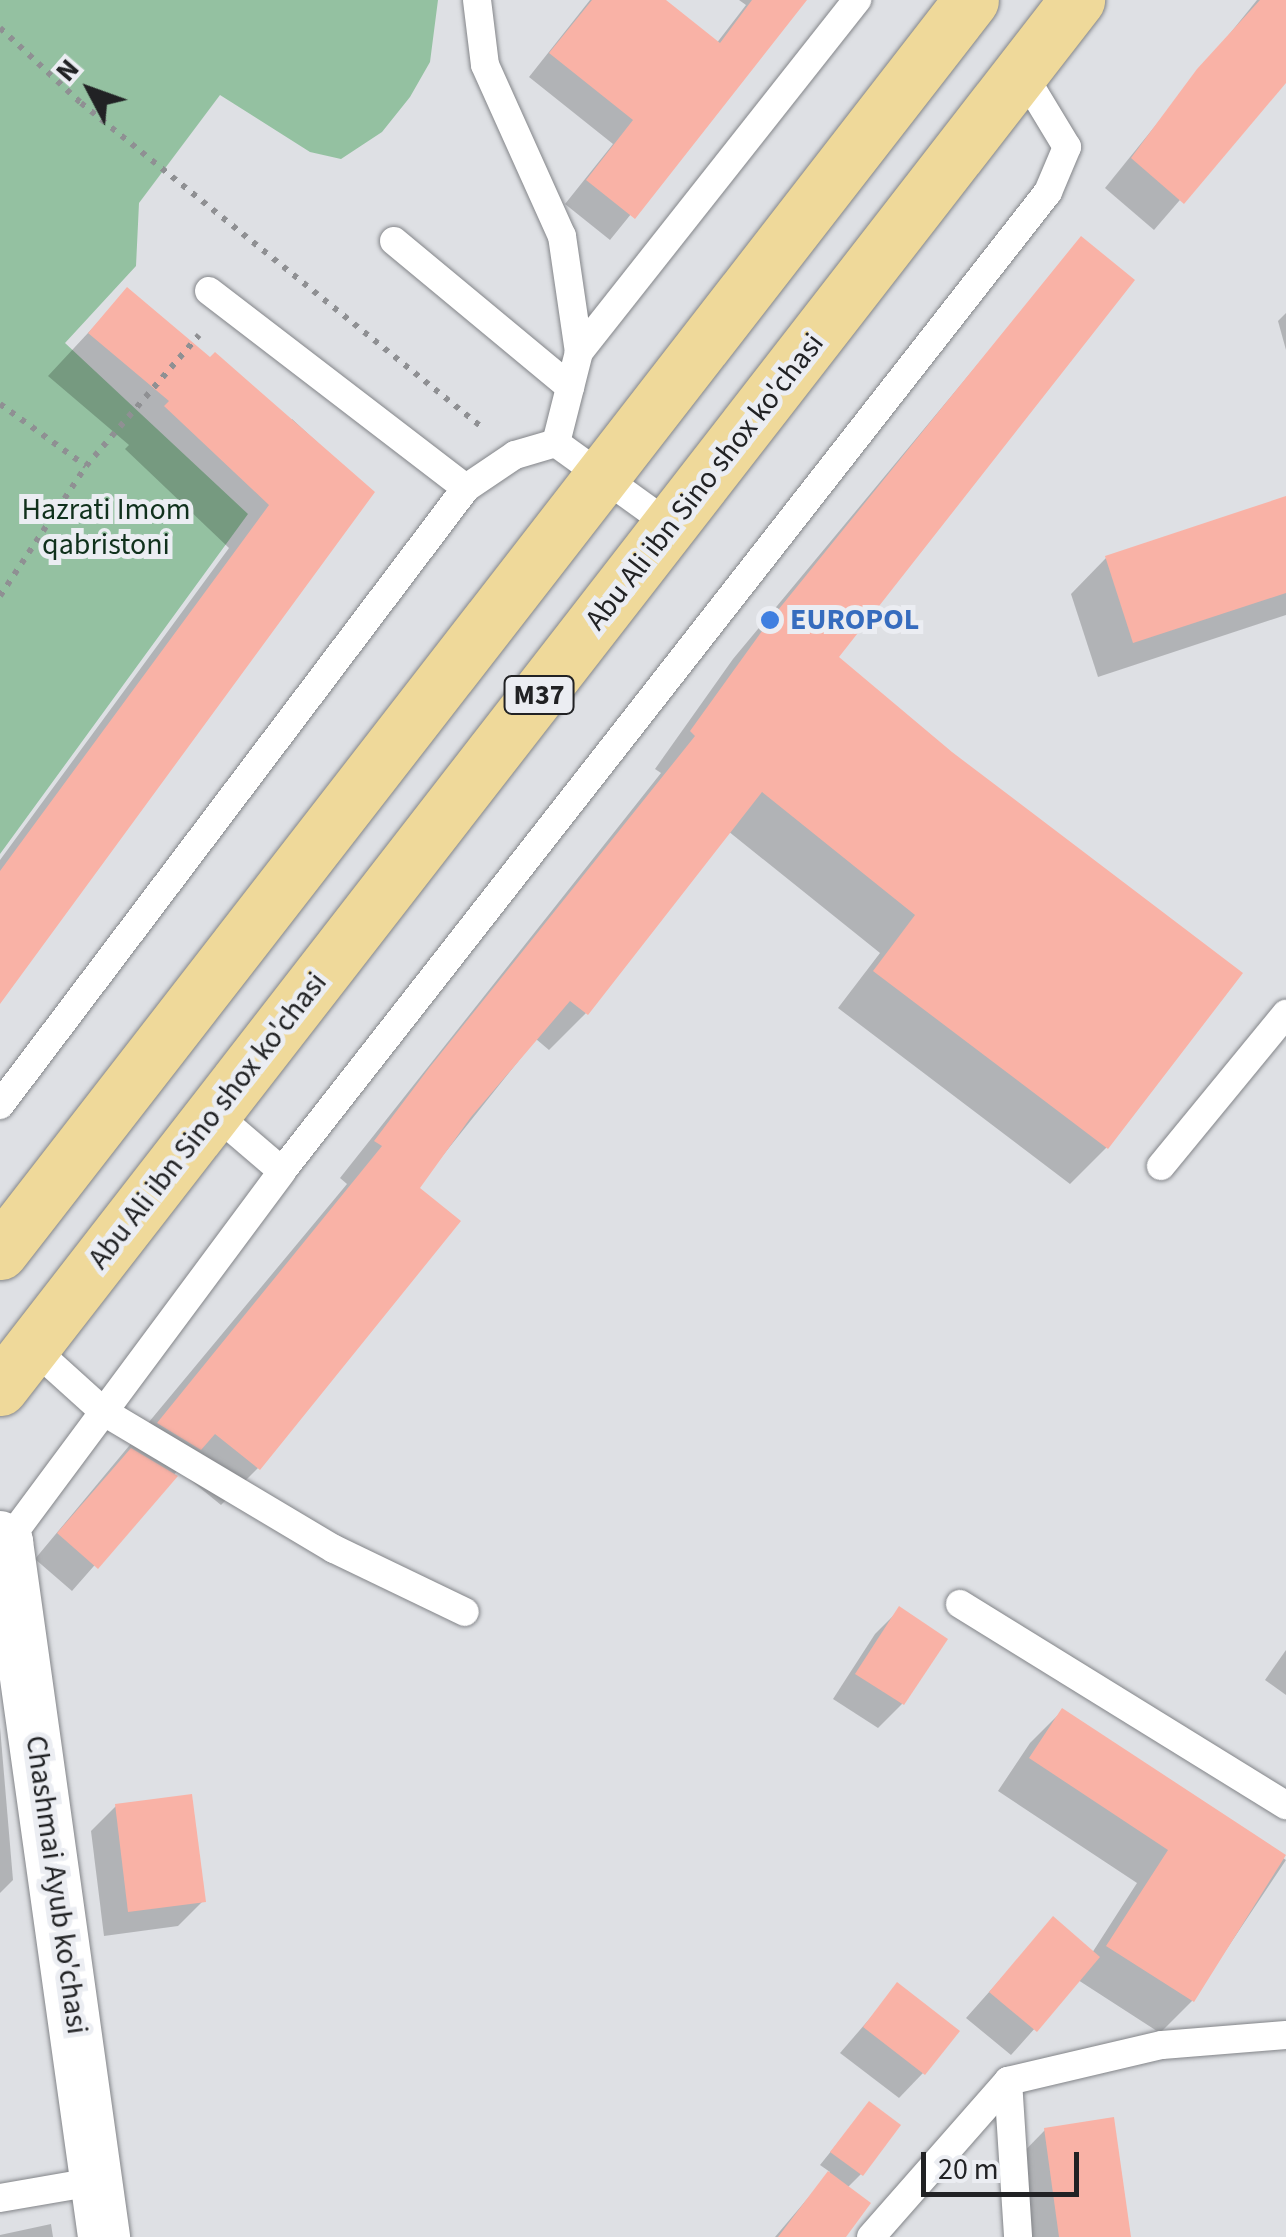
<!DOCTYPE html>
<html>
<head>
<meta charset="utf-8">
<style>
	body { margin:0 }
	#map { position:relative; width:1286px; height:2237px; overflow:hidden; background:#dee0e4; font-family:"Source Sans 3",sans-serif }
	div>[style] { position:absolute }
	.green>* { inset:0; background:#94c1a1 }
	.shadow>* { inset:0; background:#0003 }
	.building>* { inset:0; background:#f9b2a6 }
	.path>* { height:6px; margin-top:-3px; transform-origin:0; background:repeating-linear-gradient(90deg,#8f9093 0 5px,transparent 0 13px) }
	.roads { filter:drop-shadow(0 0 2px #838589) drop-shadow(0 0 2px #838589) }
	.service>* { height:28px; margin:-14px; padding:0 14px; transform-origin:14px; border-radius:14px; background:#fff }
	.minor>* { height:52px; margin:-26px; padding:0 26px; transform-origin:26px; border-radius:26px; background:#fff }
	.primary>* { height:55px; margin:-27.5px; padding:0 27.5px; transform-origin:27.5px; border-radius:27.5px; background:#efd99a }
	.dots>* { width:28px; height:28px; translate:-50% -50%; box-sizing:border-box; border:5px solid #ebedf2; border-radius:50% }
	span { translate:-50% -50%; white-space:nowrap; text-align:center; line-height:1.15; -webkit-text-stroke:10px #ebedf2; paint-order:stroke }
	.shield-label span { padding:2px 8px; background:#ebedf2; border:2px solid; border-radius:8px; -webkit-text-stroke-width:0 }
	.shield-label { font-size:28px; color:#212224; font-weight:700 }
	.street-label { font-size:30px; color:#212224 }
	.park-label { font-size:30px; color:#10311c }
	.shop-label { font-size:30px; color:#366cbe; font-weight:700 }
	.left { translate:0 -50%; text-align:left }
	.north { position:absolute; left:40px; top:40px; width:100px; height:100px; -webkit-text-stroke:8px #ebedf2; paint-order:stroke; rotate:311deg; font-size:28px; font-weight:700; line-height:40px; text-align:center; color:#212224 }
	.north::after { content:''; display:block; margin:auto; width:35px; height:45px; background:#212224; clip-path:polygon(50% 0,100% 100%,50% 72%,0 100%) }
	.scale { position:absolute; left:921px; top:2152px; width:158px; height:45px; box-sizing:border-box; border:5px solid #212224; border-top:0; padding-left:12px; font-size:30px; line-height:35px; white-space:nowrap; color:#212224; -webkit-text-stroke:8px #ebedf2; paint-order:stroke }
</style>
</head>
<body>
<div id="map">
	<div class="green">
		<div style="clip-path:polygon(0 0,438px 0,430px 62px,410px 97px,382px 132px,341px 159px,310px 152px,220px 95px,139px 203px,136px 266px,65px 343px,248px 514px,0 854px)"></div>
	</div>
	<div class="shadow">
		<div style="clip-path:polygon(590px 0,645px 0,716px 44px,746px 5px,739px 0,785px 0,797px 9px,610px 240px,565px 204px,613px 144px,529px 77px)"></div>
		<div style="clip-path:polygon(1257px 0,1286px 0,1286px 77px,1154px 230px,1105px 188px)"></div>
		<div style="clip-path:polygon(1081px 240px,836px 657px,950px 754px,1239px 974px,1106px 1148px,1070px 1184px,838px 1008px,880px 953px,728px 831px,586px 1013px,549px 1050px,536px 1039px,416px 1189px,258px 1468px,221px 1505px,178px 1470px,72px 1591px,35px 1559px,347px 1184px,340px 1178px,661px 773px,655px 769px,733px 659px)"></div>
		<div style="clip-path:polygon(127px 291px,287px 424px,292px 419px,371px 492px,0 998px,0 860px,229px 548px,125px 449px,129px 445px,48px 376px)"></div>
		<div style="clip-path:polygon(1286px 313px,1286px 350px,1278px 321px)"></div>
		<div style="clip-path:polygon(1286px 499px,1286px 615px,1098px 677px,1071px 594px,1106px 558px)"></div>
		<div style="clip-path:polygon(899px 1610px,902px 1704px,878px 1728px,833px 1699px,875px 1634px)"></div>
		<div style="clip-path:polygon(1286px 1650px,1286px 1695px,1265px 1680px)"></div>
		<div style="clip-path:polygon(1062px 1711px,1286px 1860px,1192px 2001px,1160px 2033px,1078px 1980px,1011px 2055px,966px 2018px,1053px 1920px,1092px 1953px,1137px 1883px,998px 1791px,1030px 1743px)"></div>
		<div style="clip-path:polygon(0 1727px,13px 1880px,0 1893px)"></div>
		<div style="clip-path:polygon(116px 1806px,203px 1901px,178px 1926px,104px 1936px,91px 1831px)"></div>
		<div style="clip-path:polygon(898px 1986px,923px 2073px,899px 2098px,840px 2053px)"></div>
		<div style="clip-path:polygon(869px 2104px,861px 2174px,847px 2188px,843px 2237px,775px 2237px,830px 2172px,820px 2165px)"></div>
		<div style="clip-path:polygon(1045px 2130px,1128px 2237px,1020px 2237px,1010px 2166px)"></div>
		<div style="clip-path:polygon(51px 2224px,53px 2237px,0 2237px,0 2235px)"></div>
	</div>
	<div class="building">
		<div style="clip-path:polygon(592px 0,666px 0,720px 43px,752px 0,807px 0,635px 219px,586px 180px,633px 120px,549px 53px)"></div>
		<div style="clip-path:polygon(1260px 0,1286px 0,1286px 83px,1184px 204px,1131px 158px,1197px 69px)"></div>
		<div style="clip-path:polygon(1081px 236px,1135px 280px,839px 657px,952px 752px,1243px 973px,1108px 1149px,873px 971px,915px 915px,762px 792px,588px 1015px,570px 1001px,471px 1117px,420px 1188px,461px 1221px,260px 1470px,215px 1434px,201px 1450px,157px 1423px,382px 1146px,374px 1141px,429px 1068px,695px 736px,690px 731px,770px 620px)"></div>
		<div style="clip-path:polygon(127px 287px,210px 357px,215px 352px,375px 492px,0 1004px,0 871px,269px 505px,164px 406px,169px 401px,88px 333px)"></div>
		<div style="clip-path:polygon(1286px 496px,1286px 593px,1133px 643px,1105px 556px)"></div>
		<div style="clip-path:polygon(131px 1448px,178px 1476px,98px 1569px,57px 1533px)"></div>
		<div style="clip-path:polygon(899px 1606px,948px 1639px,904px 1705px,855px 1674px)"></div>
		<div style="clip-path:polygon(1062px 1708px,1286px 1855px,1194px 2002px,1106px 1946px,1168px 1850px,1029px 1758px)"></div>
		<div style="clip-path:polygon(192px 1794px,206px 1902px,128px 1912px,115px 1804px)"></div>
		<div style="clip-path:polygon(1053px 1916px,1100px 1957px,1037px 2032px,989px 1992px)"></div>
		<div style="clip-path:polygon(897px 1982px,960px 2031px,925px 2075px,863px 2027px)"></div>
		<div style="clip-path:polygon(869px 2101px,901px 2125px,863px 2176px,830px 2152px)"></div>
		<div style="clip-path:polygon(1114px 2117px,1131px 2237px,1059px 2237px,1044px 2128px)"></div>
		<div style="clip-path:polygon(828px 2171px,871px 2203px,846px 2237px,778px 2237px)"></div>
	</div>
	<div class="path">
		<div style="left:0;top:28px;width:110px;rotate:42.8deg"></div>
		<div style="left:81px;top:103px;width:518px;rotate:38.97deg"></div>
		<div style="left:0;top:404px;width:106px;rotate:35.8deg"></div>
		<div style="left:86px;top:466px;width:173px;rotate:-49.2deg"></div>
		<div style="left:0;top:596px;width:156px;rotate:-56.5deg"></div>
	</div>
	<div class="roads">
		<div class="service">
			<div style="left:477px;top:0;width:65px;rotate:83deg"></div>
			<div style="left:485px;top:65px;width:188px;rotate:65.8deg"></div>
			<div style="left:562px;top:236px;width:117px;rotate:81.7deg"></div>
			<div style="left:579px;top:352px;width:94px;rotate:104.2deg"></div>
			<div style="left:394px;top:241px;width:229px;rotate:39.7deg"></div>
			<div style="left:209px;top:291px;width:324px;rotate:37.5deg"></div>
			<div style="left:466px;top:488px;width:59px;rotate:-34deg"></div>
			<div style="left:515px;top:455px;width:43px;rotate:-16.3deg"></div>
			<div style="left:556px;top:443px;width:142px;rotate:35.8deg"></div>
			<div style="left:579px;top:352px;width:449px;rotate:-51.7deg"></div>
			<div style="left:0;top:1105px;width:773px;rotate:-52.94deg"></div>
			<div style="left:214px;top:1113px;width:89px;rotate:40.5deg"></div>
			<div style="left:1161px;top:1166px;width:197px;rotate:-50.6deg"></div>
			<div style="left:32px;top:1347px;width:97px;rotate:42.1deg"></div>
			<div style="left:104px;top:1412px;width:268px;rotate:30.8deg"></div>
			<div style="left:334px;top:1549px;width:145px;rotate:25.7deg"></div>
			<div style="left:1px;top:1550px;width:472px;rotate:-53.4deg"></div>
			<div style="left:282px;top:1171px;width:1243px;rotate:-51.96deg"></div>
			<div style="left:1048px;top:192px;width:49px;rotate:-67.1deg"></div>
			<div style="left:1067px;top:147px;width:89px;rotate:-121.2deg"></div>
			<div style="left:960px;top:1604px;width:383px;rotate:31.7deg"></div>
			<div style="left:1008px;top:2081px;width:156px;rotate:86.3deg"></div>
			<div style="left:0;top:2198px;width:99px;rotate:-9.8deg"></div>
			<div style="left:871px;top:2237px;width:208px;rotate:-48.7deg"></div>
			<div style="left:1008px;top:2081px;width:158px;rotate:-13.2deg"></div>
			<div style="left:1162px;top:2045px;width:124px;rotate:-4.6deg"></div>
		</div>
		<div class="minor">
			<div style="left:0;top:1537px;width:9px;rotate:36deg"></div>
			<div style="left:7px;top:1542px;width:702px;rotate:82.05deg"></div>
		</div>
		<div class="primary">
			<div style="left:0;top:1252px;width:1584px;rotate:-52.2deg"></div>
			<div style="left:0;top:1388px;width:1757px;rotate:-52.19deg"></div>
		</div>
	</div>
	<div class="dots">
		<div style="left:770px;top:620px;background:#3f7fe0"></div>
	</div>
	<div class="shield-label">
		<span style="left:539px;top:695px">M37</span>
	</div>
	<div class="street-label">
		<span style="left:705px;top:482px;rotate:-52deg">Abu Ali ibn Sino shox ko'chasi</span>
		<span style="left:208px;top:1121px;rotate:-52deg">Abu Ali ibn Sino shox ko'chasi</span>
		<span style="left:56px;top:1885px;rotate:82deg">Chashmai Ayub ko'chasi</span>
	</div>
	<div class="park-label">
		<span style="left:106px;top:527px">Hazrati Imom<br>qabristoni</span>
	</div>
	<div class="shop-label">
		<span class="left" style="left:790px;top:620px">EUROPOL</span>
	</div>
	<div class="north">N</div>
	<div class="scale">20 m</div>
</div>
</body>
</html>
